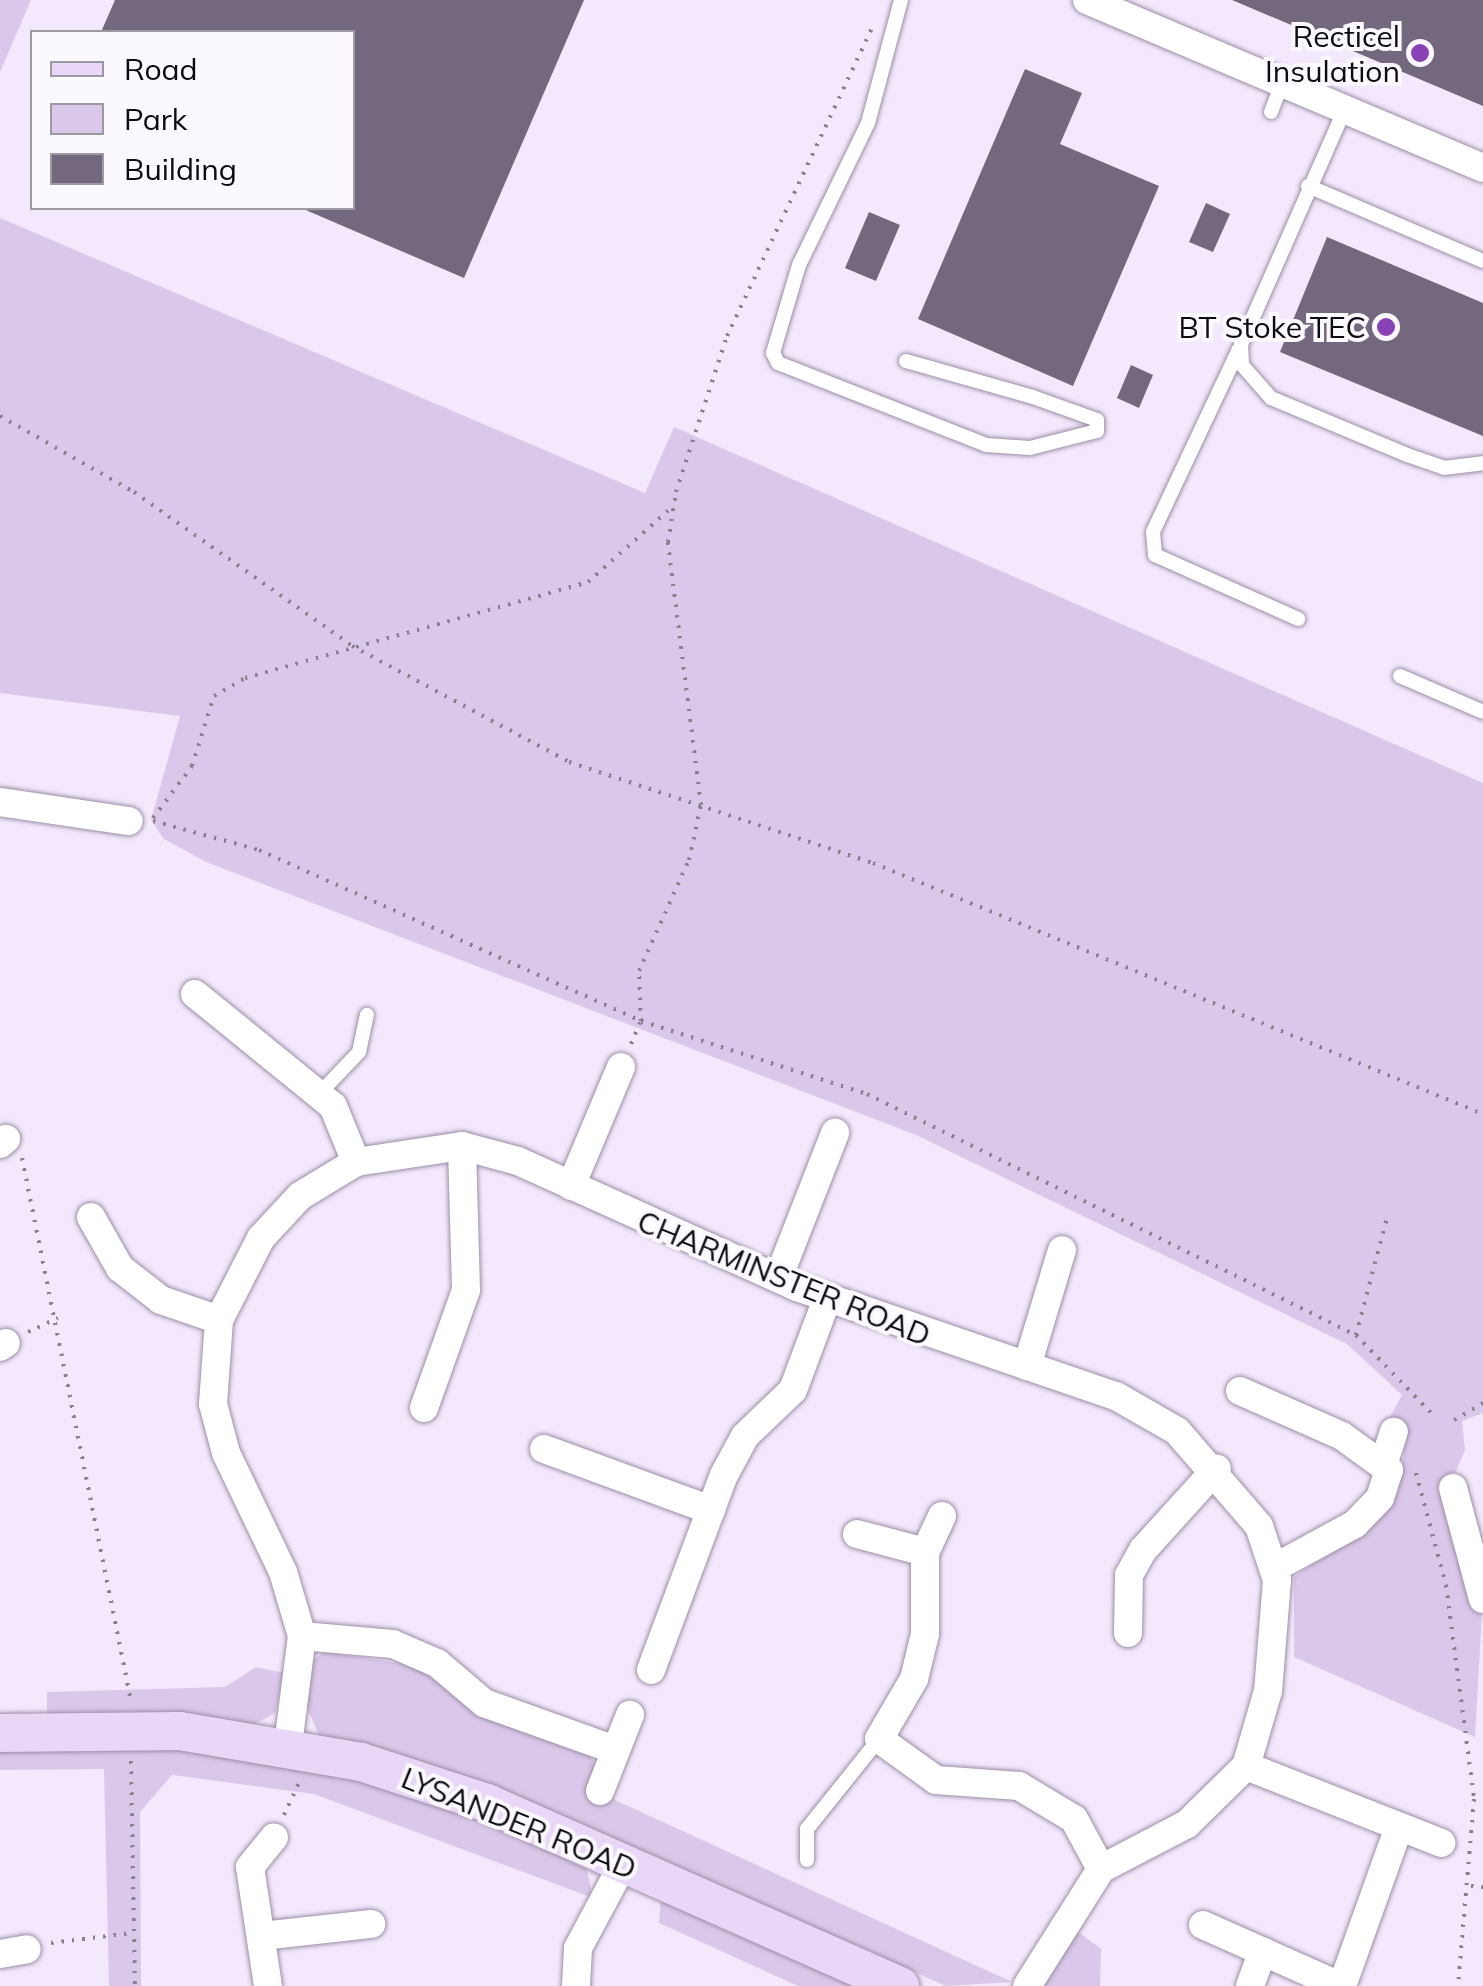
<!DOCTYPE html>
<html>
<head>
<meta charset="utf-8">
<style>
	body { margin:0 }
	#map { position:relative; width:1483px; height:1986px; overflow:hidden; background:#f3e8fc; font-family:Mulish,sans-serif }
	div>[style] { position:absolute }
	.green>* { inset:0; background:#dac8ea }
	.building>* { inset:0; background:#74687e }
	.path>* { height:4px; margin-top:-2px; transform-origin:0; background:repeating-linear-gradient(90deg,#88808f 0 2.5px,transparent 0 10.5px) }
	.roads { filter:drop-shadow(0 0 2px #9b8fa6) drop-shadow(0 0 2px #9b8fa6) }
	.lane>* { height:14px; margin:-7px; padding:0 7px; transform-origin:7px; border-radius:7px; background:#fff }
	.street>* { height:28px; margin:-14px; padding:0 14px; transform-origin:14px; border-radius:14px; background:#fff }
	.secondary>* { height:38px; margin:-19px; padding:0 19px; transform-origin:19px; border-radius:19px; background:#e9d7f7 }
	.dots>* { width:28px; height:28px; translate:-50% -50%; box-sizing:border-box; border:5px solid #fcf9fe; border-radius:50% }
	span { translate:-50% -50%; white-space:nowrap; text-align:center; line-height:1.15; -webkit-text-stroke:8px #fcf9fe; paint-order:stroke }
	.poi-label { font-size:30px; color:#0e0a12 }
	.right { translate:-100% -50%; text-align:right }
	.street-label { font-size:30px; color:#0e0a12 }
	.legend { position:absolute; left:30px; top:30px; width:325px; height:180px; box-sizing:border-box; background:#fcf9fe; border:2px solid #9d99a0; margin:0; padding:12px 18px; list-style:none; font-size:30px; color:#0e0a12 }
	.legend li { display:flex; align-items:center; gap:20px; height:50px }
	.legend b { width:50px; border:2px solid #9d99a0 }
</style>
</head>
<body>
<div id="map">
	<div class="green">
		<div style="clip-path:polygon(0 0,31px 0,0 72px)"></div>
		<div style="clip-path:polygon(0 218px,645px 493px,674px 427px,1483px 783px,1483px 1413px,1462px 1421px,1465px 1450px,1452px 1480px,1483px 1595px,1475px 1737px,1294px 1657px,1294px 1577px,1362px 1532px,1388px 1505px,1402px 1470px,1406px 1437px,1384px 1428px,1402px 1395px,1347px 1344px,916px 1135px,206px 862px,164px 839px,151px 820px,180px 716px,0 693px)"></div>
		<div style="clip-path:polygon(324px 1652px,425px 1667px,591px 1757px,615px 1800px,1012px 1982px,946px 1986px,567px 1817px,319px 1736px,307px 1707px,312px 1661px)"></div>
		<div style="clip-path:polygon(256px 1667px,284px 1673px,275px 1713px,255px 1724px,47px 1716px,47px 1692px,225px 1687px)"></div>
		<div style="clip-path:polygon(173px 1742px,415px 1792px,585px 1861px,593px 1898px,314px 1794px,172px 1775px,140px 1812px,141px 1986px,109px 1986px,104px 1769px,0 1770px,0 1745px)"></div>
		<div style="clip-path:polygon(661px 1894px,869px 1986px,798px 1986px,659px 1923px)"></div>
		<div style="clip-path:polygon(1073px 1928px,1101px 1949px,1100px 1986px,1042px 1986px)"></div>
	</div>
	<div class="building">
		<div style="clip-path:polygon(115px 0,584px 0,464px 278px,301px 208px,352px 208px,352px 32px,101px 32px)"></div>
		<div style="clip-path:polygon(1232px 0,1483px 0,1483px 106px)"></div>
		<div style="clip-path:polygon(1025px 69px,1082px 93px,1060px 144px,1159px 186px,1073px 386px,918px 319px)"></div>
		<div style="clip-path:polygon(1206px 203px,1230px 214px,1213px 252px,1189px 242px)"></div>
		<div style="clip-path:polygon(869px 212px,900px 225px,876px 281px,845px 268px)"></div>
		<div style="clip-path:polygon(1327px 237px,1483px 303px,1483px 436px,1280px 352px)"></div>
		<div style="clip-path:polygon(1131px 365px,1153px 375px,1139px 408px,1117px 398px)"></div>
	</div>
	<div class="path">
		<div style="left:0;top:416px;width:154px;rotate:29.6deg"></div>
		<div style="left:134px;top:492px;width:267px;rotate:35.2deg"></div>
		<div style="left:352px;top:646px;width:246px;rotate:28.1deg"></div>
		<div style="left:569px;top:762px;width:320px;rotate:18.4deg"></div>
		<div style="left:873px;top:863px;width:660px;rotate:22.37deg"></div>
		<div style="left:153px;top:818px;width:65px;rotate:-53.1deg"></div>
		<div style="left:192px;top:766px;width:73px;rotate:-72.6deg"></div>
		<div style="left:214px;top:696px;width:36px;rotate:-30deg"></div>
		<div style="left:245px;top:678px;width:356px;rotate:-15.6deg"></div>
		<div style="left:588px;top:582px;width:111px;rotate:-41.7deg"></div>
		<div style="left:153px;top:821px;width:110px;rotate:15.3deg"></div>
		<div style="left:259px;top:850px;width:419px;rotate:24.1deg"></div>
		<div style="left:641px;top:1021px;width:237px;rotate:17.9deg"></div>
		<div style="left:867px;top:1094px;width:545px;rotate:26.24deg"></div>
		<div style="left:1356px;top:1335px;width:112px;rotate:46.1deg"></div>
		<div style="left:631px;top:1044px;width:25px;rotate:-67deg"></div>
		<div style="left:641px;top:1021px;width:50px;rotate:-92.3deg"></div>
		<div style="left:639px;top:971px;width:122px;rotate:-65.8deg"></div>
		<div style="left:689px;top:860px;width:56px;rotate:-77.7deg"></div>
		<div style="left:701px;top:805px;width:265px;rotate:-97.2deg"></div>
		<div style="left:668px;top:542px;width:51px;rotate:-80.9deg"></div>
		<div style="left:676px;top:492px;width:164px;rotate:-71.9deg"></div>
		<div style="left:727px;top:336px;width:345px;rotate:-64.8deg"></div>
		<div style="left:22px;top:1158px;width:554px;rotate:78.65deg"></div>
		<div style="left:28px;top:1332px;width:33px;rotate:-25deg"></div>
		<div style="left:1356px;top:1335px;width:121px;rotate:-75.2deg"></div>
		<div style="left:1454px;top:1420px;width:34px;rotate:-30deg"></div>
		<div style="left:1416px;top:1473px;width:116px;rotate:75deg"></div>
		<div style="left:1446px;top:1585px;width:216px;rotate:82.5deg"></div>
		<div style="left:1474px;top:1799px;width:188px;rotate:94.9deg"></div>
		<div style="left:131px;top:1761px;width:225px;rotate:89deg"></div>
		<div style="left:284px;top:1815px;width:35px;rotate:-65deg"></div>
		<div style="left:1471px;top:1886px;width:12px;rotate:5deg"></div>
		<div style="left:51px;top:1943px;width:81px;rotate:-7.1deg"></div>
	</div>
	<div class="roads">
		<div class="lane">
			<div style="left:901px;top:0;width:127px;rotate:105deg"></div>
			<div style="left:868px;top:123px;width:158px;rotate:115.9deg"></div>
			<div style="left:799px;top:265px;width:92px;rotate:106.5deg"></div>
			<div style="left:773px;top:353px;width:11px;rotate:63deg"></div>
			<div style="left:778px;top:363px;width:224px;rotate:21.5deg"></div>
			<div style="left:986px;top:445px;width:44px;rotate:3.9deg"></div>
			<div style="left:1030px;top:448px;width:69px;rotate:-14.2deg"></div>
			<div style="left:1097px;top:431px;width:11px;rotate:-90deg"></div>
			<div style="left:1097px;top:420px;width:68px;rotate:-160.2deg"></div>
			<div style="left:1033px;top:397px;width:132px;rotate:-164.2deg"></div>
			<div style="left:1344px;top:111px;width:255px;rotate:113.8deg"></div>
			<div style="left:1241px;top:344px;width:21px;rotate:87deg"></div>
			<div style="left:1242px;top:365px;width:44px;rotate:48.7deg"></div>
			<div style="left:1271px;top:398px;width:147px;rotate:22.7deg"></div>
			<div style="left:1407px;top:455px;width:39px;rotate:19deg"></div>
			<div style="left:1444px;top:468px;width:39px;rotate:-7deg"></div>
			<div style="left:1271px;top:112px;width:31px;rotate:-69deg"></div>
			<div style="left:1308px;top:186px;width:190px;rotate:23.2deg"></div>
			<div style="left:1239px;top:349px;width:202px;rotate:115.2deg"></div>
			<div style="left:1153px;top:532px;width:23px;rotate:85deg"></div>
			<div style="left:1155px;top:555px;width:157px;rotate:24.1deg"></div>
			<div style="left:1400px;top:676px;width:90px;rotate:23.4deg"></div>
			<div style="left:320px;top:1093px;width:57px;rotate:-46.4deg"></div>
			<div style="left:359px;top:1052px;width:38px;rotate:-78deg"></div>
			<div style="left:807px;top:1860px;width:31px;rotate:-90deg"></div>
			<div style="left:807px;top:1829px;width:115px;rotate:-51.3deg"></div>
		</div>
		<div class="street">
			<div style="left:1087px;top:0;width:430px;rotate:23deg"></div>
			<div style="left:0;top:802px;width:130px;rotate:8.4deg"></div>
			<div style="left:195px;top:994px;width:178px;rotate:39.1deg"></div>
			<div style="left:333px;top:1106px;width:61px;rotate:67.7deg"></div>
			<div style="left:0;top:1144px;width:8px;rotate:-40deg"></div>
			<div style="left:571px;top:1186px;width:129px;rotate:-67.2deg"></div>
			<div style="left:91px;top:1217px;width:59px;rotate:60.4deg"></div>
			<div style="left:120px;top:1268px;width:52px;rotate:38deg"></div>
			<div style="left:161px;top:1300px;width:61px;rotate:19deg"></div>
			<div style="left:779px;top:1276px;width:154px;rotate:-68.6deg"></div>
			<div style="left:0;top:1347px;width:7px;rotate:-34deg"></div>
			<div style="left:1027px;top:1366px;width:121px;rotate:-73.2deg"></div>
			<div style="left:1240px;top:1391px;width:111px;rotate:23.8deg"></div>
			<div style="left:1342px;top:1436px;width:58px;rotate:35.9deg"></div>
			<div style="left:1389px;top:1470px;width:29px;rotate:108deg"></div>
			<div style="left:1380px;top:1498px;width:36px;rotate:134deg"></div>
			<div style="left:1355px;top:1524px;width:90px;rotate:151.4deg"></div>
			<div style="left:424px;top:1408px;width:125px;rotate:-70.4deg"></div>
			<div style="left:466px;top:1290px;width:144px;rotate:-91.6deg"></div>
			<div style="left:544px;top:1449px;width:178px;rotate:20.1deg"></div>
			<div style="left:1383px;top:1465px;width:35px;rotate:-72deg"></div>
			<div style="left:1453px;top:1488px;width:115px;rotate:74.9deg"></div>
			<div style="left:942px;top:1516px;width:40px;rotate:115deg"></div>
			<div style="left:925px;top:1552px;width:82px;rotate:90deg"></div>
			<div style="left:925px;top:1634px;width:46px;rotate:103.7deg"></div>
			<div style="left:914px;top:1679px;width:69px;rotate:120.3deg"></div>
			<div style="left:879px;top:1739px;width:70px;rotate:35.7deg"></div>
			<div style="left:936px;top:1780px;width:83px;rotate:4.1deg"></div>
			<div style="left:1019px;top:1786px;width:64px;rotate:31deg"></div>
			<div style="left:1074px;top:1819px;width:57px;rotate:61.6deg"></div>
			<div style="left:857px;top:1534px;width:70px;rotate:14.8deg"></div>
			<div style="left:1128px;top:1633px;width:58px;rotate:-89deg"></div>
			<div style="left:1129px;top:1575px;width:29px;rotate:-61deg"></div>
			<div style="left:1143px;top:1550px;width:110px;rotate:-47.9deg"></div>
			<div style="left:302px;top:1636px;width:91px;rotate:5deg"></div>
			<div style="left:393px;top:1644px;width:48px;rotate:23.4deg"></div>
			<div style="left:437px;top:1663px;width:62px;rotate:40.4deg"></div>
			<div style="left:484px;top:1703px;width:139px;rotate:19.7deg"></div>
			<div style="left:651px;top:1670px;width:208px;rotate:-69.5deg"></div>
			<div style="left:724px;top:1475px;width:44px;rotate:-61.7deg"></div>
			<div style="left:745px;top:1436px;width:66px;rotate:-43.8deg"></div>
			<div style="left:793px;top:1390px;width:97px;rotate:-69.5deg"></div>
			<div style="left:288px;top:1745px;width:110px;rotate:-82.7deg"></div>
			<div style="left:302px;top:1636px;width:67px;rotate:-106.5deg"></div>
			<div style="left:283px;top:1572px;width:132px;rotate:-115.6deg"></div>
			<div style="left:226px;top:1453px;width:51px;rotate:-104.9deg"></div>
			<div style="left:213px;top:1404px;width:84px;rotate:-85.9deg"></div>
			<div style="left:219px;top:1320px;width:92px;rotate:-62.9deg"></div>
			<div style="left:261px;top:1238px;width:57px;rotate:-47.1deg"></div>
			<div style="left:300px;top:1196px;width:66px;rotate:-31.3deg"></div>
			<div style="left:356px;top:1162px;width:107px;rotate:-8.6deg"></div>
			<div style="left:462px;top:1146px;width:58px;rotate:15deg"></div>
			<div style="left:518px;top:1161px;width:306px;rotate:24.3deg"></div>
			<div style="left:797px;top:1287px;width:337px;rotate:18.9deg"></div>
			<div style="left:1116px;top:1396px;width:70px;rotate:29.8deg"></div>
			<div style="left:1177px;top:1431px;width:125px;rotate:49.2deg"></div>
			<div style="left:1259px;top:1526px;width:57px;rotate:71.6deg"></div>
			<div style="left:1277px;top:1580px;width:111px;rotate:94.6deg"></div>
			<div style="left:1268px;top:1691px;width:78px;rotate:106.3deg"></div>
			<div style="left:1246px;top:1766px;width:83px;rotate:135.5deg"></div>
			<div style="left:1187px;top:1824px;width:97px;rotate:152.4deg"></div>
			<div style="left:1101px;top:1869px;width:138px;rotate:122.3deg"></div>
			<div style="left:1246px;top:1766px;width:210px;rotate:21.5deg"></div>
			<div style="left:600px;top:1791px;width:82px;rotate:-68.5deg"></div>
			<div style="left:1203px;top:1925px;width:150px;rotate:24deg"></div>
			<div style="left:262px;top:1936px;width:110px;rotate:-6.3deg"></div>
			<div style="left:0;top:1954px;width:27px;rotate:-10deg"></div>
			<div style="left:268px;top:1986px;width:120px;rotate:-98.6deg"></div>
			<div style="left:250px;top:1867px;width:38px;rotate:-51deg"></div>
			<div style="left:576px;top:1986px;width:38px;rotate:-87deg"></div>
			<div style="left:578px;top:1948px;width:95px;rotate:-61.8deg"></div>
			<div style="left:1250px;top:1986px;width:37px;rotate:-70deg"></div>
			<div style="left:1342px;top:1986px;width:166px;rotate:-70.3deg"></div>
		</div>
		<div class="secondary">
			<div style="left:0;top:1733px;width:180px;rotate:-0.6deg"></div>
			<div style="left:180px;top:1731px;width:184px;rotate:9.7deg"></div>
			<div style="left:361px;top:1762px;width:133px;rotate:18deg"></div>
			<div style="left:487px;top:1803px;width:452px;rotate:23.9deg"></div>
		</div>
	</div>
	<div class="dots">
		<div style="left:1420px;top:53px;background:#8842b5"></div>
		<div style="left:1386px;top:327px;background:#8842b5"></div>
	</div>
	<div class="poi-label">
		<span class="right" style="left:1400px;top:53px">Recticel<br>Insulation</span>
		<span class="right" style="left:1366px;top:327px">BT Stoke TEC</span>
	</div>
	<div class="street-label">
		<span style="left:784px;top:1278px;rotate:22deg">CHARMINSTER ROAD</span>
		<span style="left:519px;top:1823px;rotate:22deg">LYSANDER ROAD</span>
	</div>
	<ul class="legend">
	<li><b style="height:12px;background:#e9d7f7"></b>Road</li>
	<li><b style="height:28px;background:#dac8ea"></b>Park</li>
	<li><b style="height:28px;background:#74687e"></b>Building</li>
	</ul>
</div>
</body>
</html>
